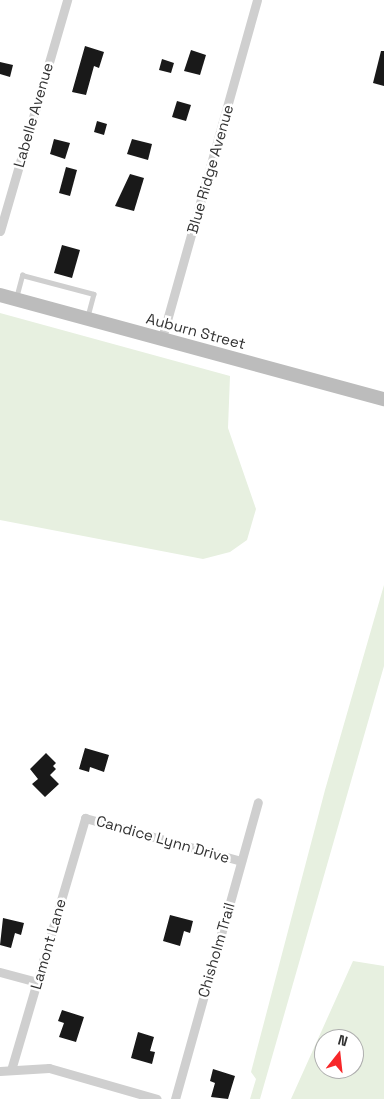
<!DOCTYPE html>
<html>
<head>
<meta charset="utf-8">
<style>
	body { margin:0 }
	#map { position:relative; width:384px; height:1099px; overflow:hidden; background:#fff; font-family:"Space Grotesk",sans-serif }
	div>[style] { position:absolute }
	.green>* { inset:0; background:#e7f0e0 }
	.building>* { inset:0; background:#191919 }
	.service>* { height:4.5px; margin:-2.25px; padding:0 2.25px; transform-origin:2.25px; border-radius:2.25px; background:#cfcfcf }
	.minor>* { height:9px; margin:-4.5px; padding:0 4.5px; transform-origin:4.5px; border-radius:4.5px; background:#cfcfcf }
	.secondary>* { height:14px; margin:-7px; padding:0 7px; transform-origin:7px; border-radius:7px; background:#bcbcbc }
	span { translate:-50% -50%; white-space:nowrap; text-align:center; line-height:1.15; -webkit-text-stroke:5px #fff; paint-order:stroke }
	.street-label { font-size:15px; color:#323232 }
	.north { position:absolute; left:314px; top:1029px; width:50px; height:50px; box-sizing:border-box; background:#fff; border:1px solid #adadad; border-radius:50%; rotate:16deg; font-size:14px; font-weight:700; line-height:20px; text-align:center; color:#323232 }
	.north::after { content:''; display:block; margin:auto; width:18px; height:22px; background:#f72729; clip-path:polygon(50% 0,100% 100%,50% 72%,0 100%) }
</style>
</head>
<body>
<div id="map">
	<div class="green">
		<div style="clip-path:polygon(0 313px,230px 376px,228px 428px,256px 509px,247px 540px,230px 552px,203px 559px,0 520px)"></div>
		<div style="clip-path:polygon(384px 585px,384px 666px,260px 1099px,250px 1099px,256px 1079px,251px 1072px,325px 790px)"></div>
		<div style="clip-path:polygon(evenodd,353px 961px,384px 966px,384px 1099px,291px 1099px,353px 961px,324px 1039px,354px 1039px,354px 1069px,324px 1069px,324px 1039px)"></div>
	</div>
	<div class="building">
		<div style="clip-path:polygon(85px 46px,104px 52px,99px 68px,94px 66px,86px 95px,72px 92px)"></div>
		<div style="clip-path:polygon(191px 50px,206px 55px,200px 75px,184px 71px)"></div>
		<div style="clip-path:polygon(381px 51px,384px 51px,384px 86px,373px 83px)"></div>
		<div style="clip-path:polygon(162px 59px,174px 63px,171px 73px,159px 70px)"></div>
		<div style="clip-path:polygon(0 62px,13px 65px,10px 77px,0 74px)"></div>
		<div style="clip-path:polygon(177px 101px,191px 105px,186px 121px,172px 117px)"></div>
		<div style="clip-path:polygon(97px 121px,107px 124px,104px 135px,94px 132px)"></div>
		<div style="clip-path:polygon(54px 139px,70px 143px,65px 159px,50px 154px)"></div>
		<div style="clip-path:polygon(132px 139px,152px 144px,148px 160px,127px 154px)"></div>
		<div style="clip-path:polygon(66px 167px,77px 170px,70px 196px,59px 193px)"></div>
		<div style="clip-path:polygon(130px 174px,144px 178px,134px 211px,115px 206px)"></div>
		<div style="clip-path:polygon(62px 245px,80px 250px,72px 278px,54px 273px)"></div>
		<div style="clip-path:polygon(85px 748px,109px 755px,104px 772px,90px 767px,89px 772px,79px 769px)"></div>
		<div style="clip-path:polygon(46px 753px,56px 763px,53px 766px,56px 769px,50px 775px,59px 784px,45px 797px,32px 784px,38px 779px,30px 769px)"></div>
		<div style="clip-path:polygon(170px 915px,193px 921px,190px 933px,184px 931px,180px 946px,163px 941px)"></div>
		<div style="clip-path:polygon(3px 918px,24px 923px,21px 935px,15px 933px,11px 948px,0 945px)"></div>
		<div style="clip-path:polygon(62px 1010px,84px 1017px,76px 1042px,59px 1037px,64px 1023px,58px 1021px)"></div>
		<div style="clip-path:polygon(138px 1032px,154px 1037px,150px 1051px,155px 1052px,152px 1064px,131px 1058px)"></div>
		<div style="clip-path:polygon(213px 1069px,235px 1076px,228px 1099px,211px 1097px,215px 1083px,210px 1081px)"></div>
	</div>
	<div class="service">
		<div style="left:16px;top:298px;width:24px;rotate:-75deg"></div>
		<div style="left:22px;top:275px;width:74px;rotate:14.8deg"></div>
		<div style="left:94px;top:294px;width:24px;rotate:105deg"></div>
	</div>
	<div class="minor">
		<div style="left:0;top:231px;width:241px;rotate:-73.8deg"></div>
		<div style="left:162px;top:338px;width:351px;rotate:-74.3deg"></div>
		<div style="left:0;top:972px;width:38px;rotate:15deg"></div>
		<div style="left:11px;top:1070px;width:263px;rotate:-73.6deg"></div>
		<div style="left:85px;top:818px;width:162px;rotate:15.4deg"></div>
		<div style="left:0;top:1071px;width:49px;rotate:-3.5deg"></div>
		<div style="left:49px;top:1068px;width:112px;rotate:16deg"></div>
		<div style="left:175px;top:1099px;width:308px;rotate:-74.4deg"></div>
	</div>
	<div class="secondary">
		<div style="left:0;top:295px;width:398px;rotate:15.2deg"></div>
	</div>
	<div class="street-label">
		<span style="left:33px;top:115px;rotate:-74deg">Labelle Avenue</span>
		<span style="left:210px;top:169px;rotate:-74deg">Blue Ridge Avenue</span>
		<span style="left:196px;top:331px;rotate:15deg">Auburn Street</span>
		<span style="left:163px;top:839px;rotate:16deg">Candice Lynn Drive</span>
		<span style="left:48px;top:944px;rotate:-74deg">Lamont Lane</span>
		<span style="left:216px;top:950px;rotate:-74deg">Chisholm Trail</span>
	</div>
	<div class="north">N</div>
</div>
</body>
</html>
